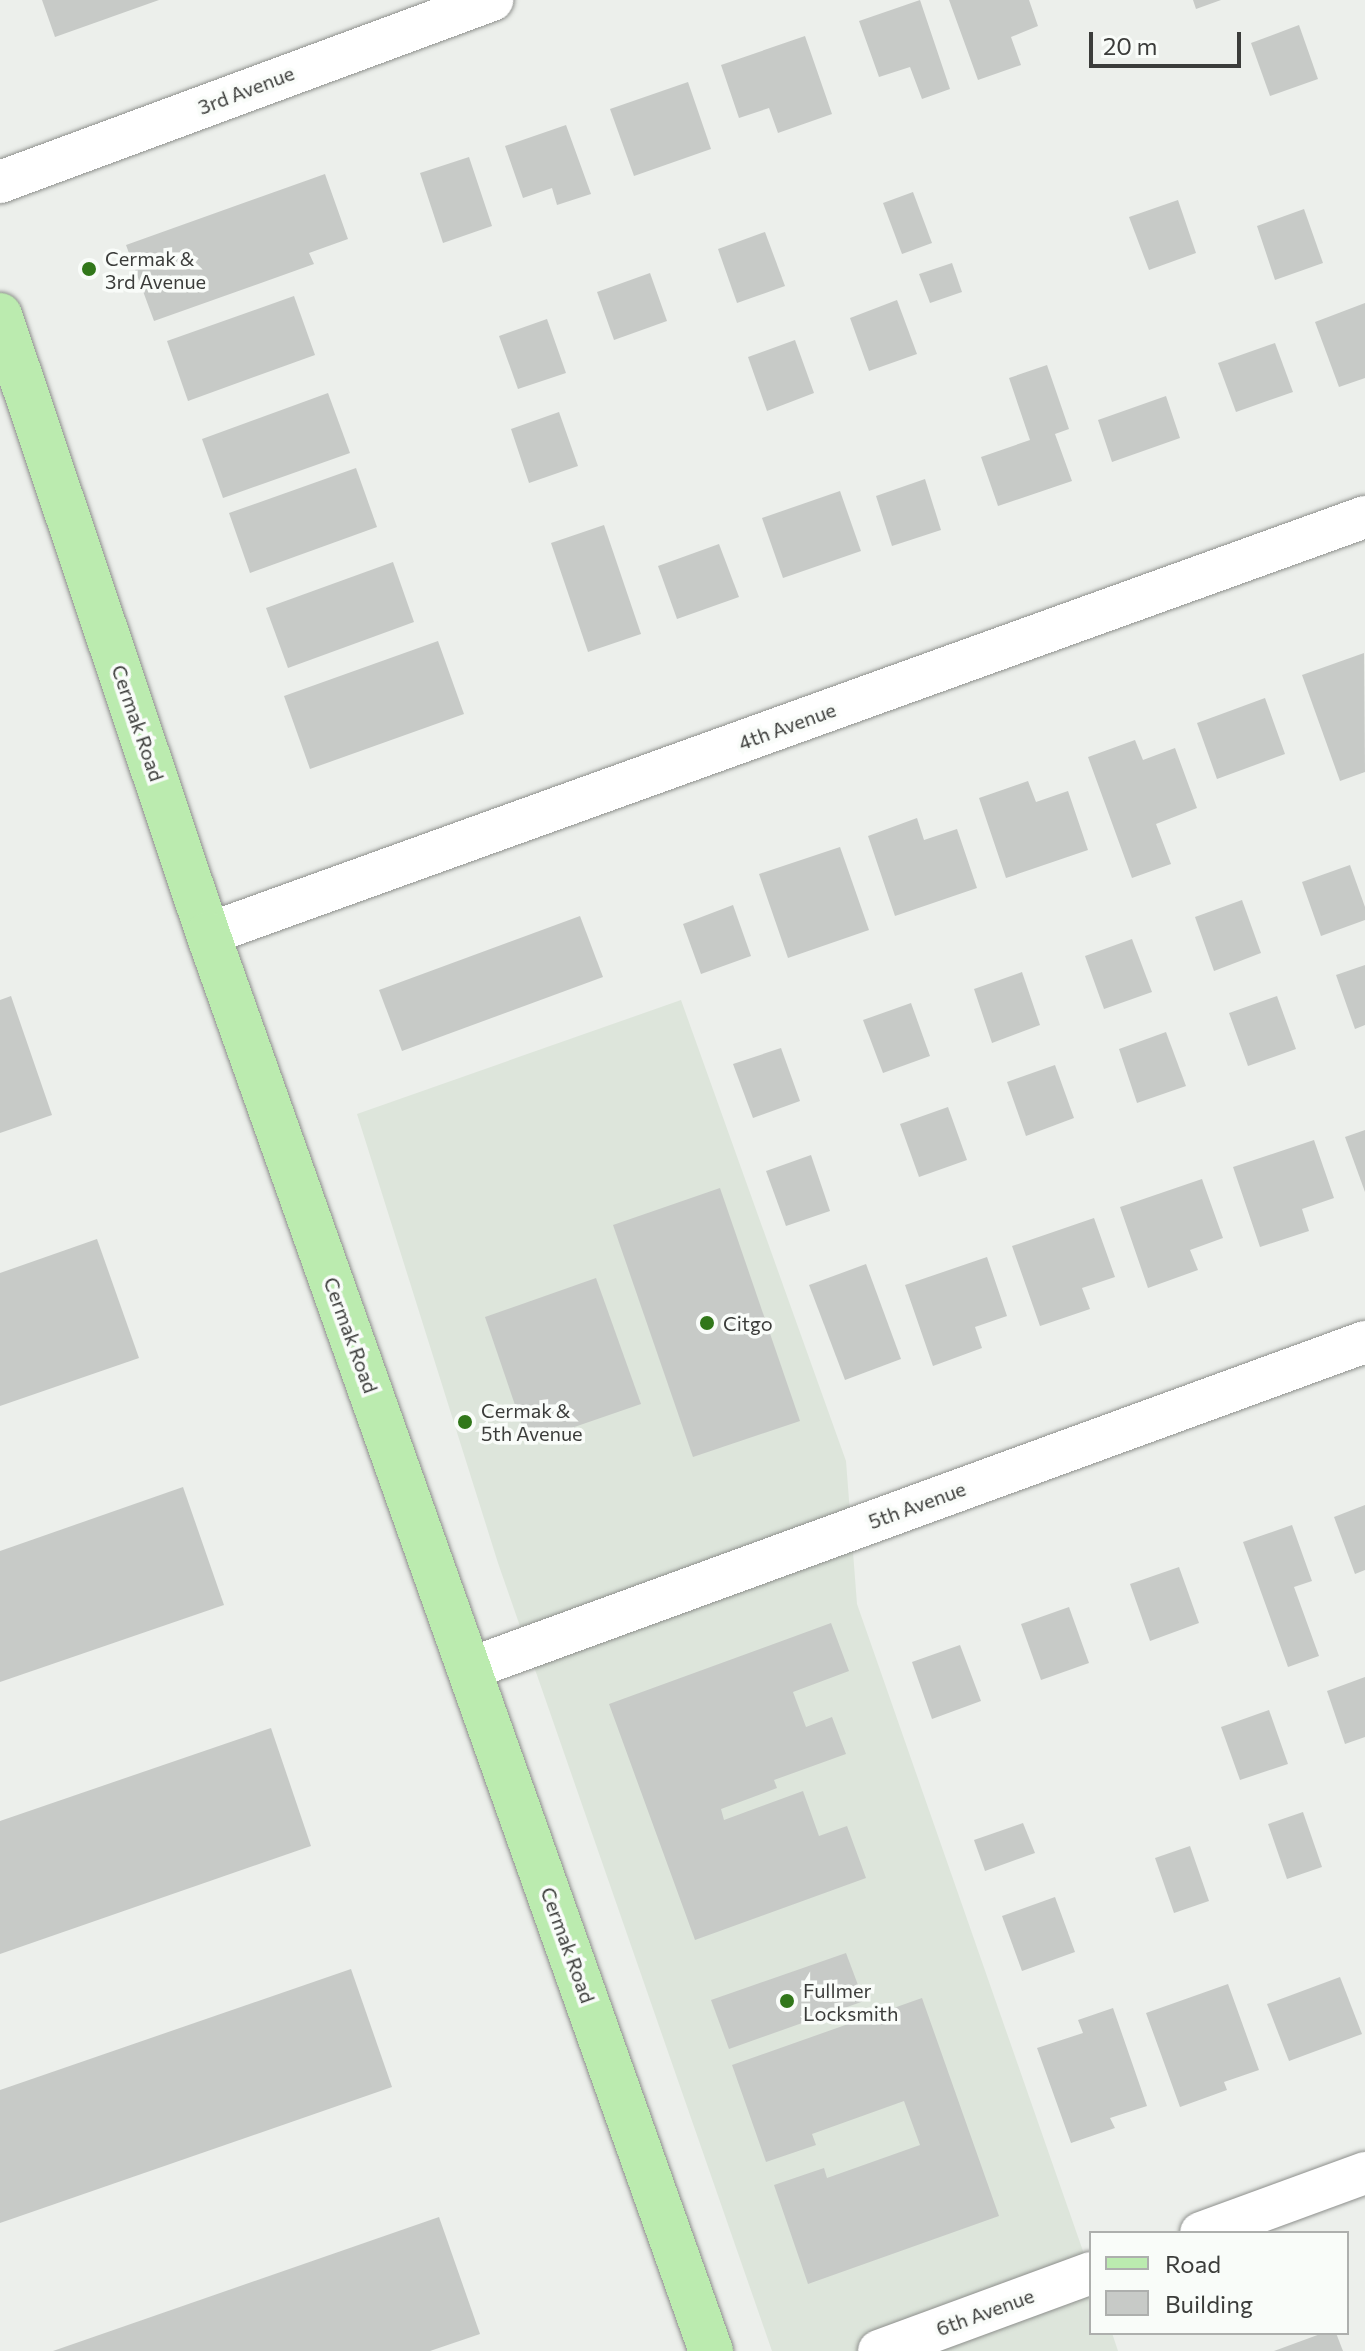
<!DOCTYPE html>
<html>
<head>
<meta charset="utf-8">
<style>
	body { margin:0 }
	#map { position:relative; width:1365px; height:2351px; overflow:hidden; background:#ecefeb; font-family:Commissioner,sans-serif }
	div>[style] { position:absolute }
	.built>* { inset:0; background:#dde5db }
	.building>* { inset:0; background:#c7cac7 }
	.roads { filter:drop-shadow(0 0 2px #8d8f8c) drop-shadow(0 0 2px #8d8f8c) }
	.street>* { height:42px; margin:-21px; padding:0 21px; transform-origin:21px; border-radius:21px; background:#fff }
	.primary>* { height:44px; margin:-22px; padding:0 22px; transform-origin:22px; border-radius:22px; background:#bbebaf }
	.dots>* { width:22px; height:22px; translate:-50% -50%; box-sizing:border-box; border:4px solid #f9fcf9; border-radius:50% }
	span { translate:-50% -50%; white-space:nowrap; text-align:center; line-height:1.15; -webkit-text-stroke:7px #f9fcf9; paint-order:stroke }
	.street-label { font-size:20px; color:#3b3c3a }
	.poi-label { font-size:20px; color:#3b3c3a }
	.left { translate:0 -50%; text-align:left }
	.legend { position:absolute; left:1089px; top:2231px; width:260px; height:104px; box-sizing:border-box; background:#f9fcf9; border:2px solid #adafad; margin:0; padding:10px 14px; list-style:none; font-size:24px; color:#3b3c3a }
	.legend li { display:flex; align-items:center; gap:16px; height:40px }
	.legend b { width:40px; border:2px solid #adafad }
	.scale { position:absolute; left:1089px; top:32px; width:152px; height:36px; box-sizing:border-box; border:4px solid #3b3c3a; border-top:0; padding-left:10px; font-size:24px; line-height:28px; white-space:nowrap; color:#3b3c3a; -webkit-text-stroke:6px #f9fcf9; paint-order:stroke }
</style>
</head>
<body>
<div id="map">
	<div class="built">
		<div style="clip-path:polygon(681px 1000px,846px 1461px,857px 1604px,1091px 2274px,1091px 2333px,1112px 2333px,1118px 2351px,772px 2351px,498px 1563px,357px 1114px)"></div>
	</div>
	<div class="building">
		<div style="clip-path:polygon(42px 0,159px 0,55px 37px)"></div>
		<div style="clip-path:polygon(920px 0,950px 89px,922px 99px,910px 67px,879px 77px,859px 21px)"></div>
		<div style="clip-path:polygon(949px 0,1029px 0,1038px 26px,1011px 37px,1021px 65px,978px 80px)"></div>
		<div style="clip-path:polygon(1193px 0,1221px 0,1196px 9px)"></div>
		<div style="clip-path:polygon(1299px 25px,1318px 79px,1270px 96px,1251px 43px)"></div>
		<div style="clip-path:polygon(805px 36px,832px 114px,778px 133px,769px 108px,739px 118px,721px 65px)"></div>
		<div style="clip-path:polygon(688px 82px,711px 149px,634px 176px,610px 109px)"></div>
		<div style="clip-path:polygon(566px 125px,591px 194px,557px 205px,552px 188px,523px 198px,505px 146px)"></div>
		<div style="clip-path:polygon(469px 157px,492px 226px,443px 243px,420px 173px)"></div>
		<div style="clip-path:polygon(325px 174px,348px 239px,309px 253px,314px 264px,154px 321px,126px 245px)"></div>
		<div style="clip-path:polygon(913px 192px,932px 243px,902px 254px,883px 203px)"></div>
		<div style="clip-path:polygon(1178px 200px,1196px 253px,1149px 270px,1129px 217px)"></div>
		<div style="clip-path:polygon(1304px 209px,1323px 263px,1275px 280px,1257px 226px)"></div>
		<div style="clip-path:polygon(765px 232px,785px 286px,737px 303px,718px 249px)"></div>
		<div style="clip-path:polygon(952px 263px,962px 292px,930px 303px,919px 274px)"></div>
		<div style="clip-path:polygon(650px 273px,667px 321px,614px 340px,597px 292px)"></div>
		<div style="clip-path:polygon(294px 296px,315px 355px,188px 401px,167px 341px)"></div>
		<div style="clip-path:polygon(897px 300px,917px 354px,869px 371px,850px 318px)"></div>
		<div style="clip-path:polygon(1365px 303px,1365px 378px,1339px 387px,1315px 322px)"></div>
		<div style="clip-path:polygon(547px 319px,566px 373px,518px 389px,499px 336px)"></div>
		<div style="clip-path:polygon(795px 340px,814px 393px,767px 411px,748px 357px)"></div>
		<div style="clip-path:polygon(1275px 343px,1293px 392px,1236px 412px,1218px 363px)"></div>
		<div style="clip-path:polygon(1047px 365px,1069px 429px,1055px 434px,1072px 481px,998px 506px,981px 457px,1030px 440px,1009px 378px)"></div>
		<div style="clip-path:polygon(328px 393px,350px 453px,223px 498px,202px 439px)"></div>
		<div style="clip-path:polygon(1166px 396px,1180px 438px,1112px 462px,1098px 420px)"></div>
		<div style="clip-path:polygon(559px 412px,578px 466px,529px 483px,511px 429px)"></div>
		<div style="clip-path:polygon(356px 468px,377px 527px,250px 573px,229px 513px)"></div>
		<div style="clip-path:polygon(925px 479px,941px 530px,892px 546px,876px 496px)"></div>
		<div style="clip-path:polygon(840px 491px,861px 551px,783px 578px,762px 518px)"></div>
		<div style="clip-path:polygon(604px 525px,641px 634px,588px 652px,551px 543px)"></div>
		<div style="clip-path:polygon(719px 544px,739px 597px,677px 619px,658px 566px)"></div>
		<div style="clip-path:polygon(393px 562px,414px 622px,288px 668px,266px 608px)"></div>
		<div style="clip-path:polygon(438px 641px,464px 714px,310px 769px,284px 696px)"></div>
		<div style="clip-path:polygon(1364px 653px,1365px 772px,1340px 781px,1302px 675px)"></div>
		<div style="clip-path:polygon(1265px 698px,1285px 754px,1217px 779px,1197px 723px)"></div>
		<div style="clip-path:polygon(1135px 740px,1143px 760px,1175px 748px,1197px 808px,1156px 824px,1171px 864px,1132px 878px,1088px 757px)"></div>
		<div style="clip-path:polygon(1028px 781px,1036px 802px,1068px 791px,1088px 850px,1006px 878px,979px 798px)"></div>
		<div style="clip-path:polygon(917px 818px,924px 840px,957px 829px,977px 888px,895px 916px,868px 836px)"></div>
		<div style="clip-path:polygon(840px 847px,869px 930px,788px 958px,759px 874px)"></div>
		<div style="clip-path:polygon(1350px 865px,1365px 907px,1365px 920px,1321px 936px,1302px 882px)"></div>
		<div style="clip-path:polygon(1242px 900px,1261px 953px,1214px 971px,1195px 917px)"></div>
		<div style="clip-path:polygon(733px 905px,751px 956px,701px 974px,683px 924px)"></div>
		<div style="clip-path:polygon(580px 916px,603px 977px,402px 1051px,379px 990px)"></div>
		<div style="clip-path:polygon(1132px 939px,1152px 992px,1104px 1009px,1085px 956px)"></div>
		<div style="clip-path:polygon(1365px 965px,1365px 1025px,1355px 1029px,1336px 975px)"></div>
		<div style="clip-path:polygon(1022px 972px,1040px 1025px,992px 1043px,974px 989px)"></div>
		<div style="clip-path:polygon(11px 996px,52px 1115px,0 1133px,0 1000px)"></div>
		<div style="clip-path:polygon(1277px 996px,1296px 1049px,1248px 1066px,1229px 1013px)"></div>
		<div style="clip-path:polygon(911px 1003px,930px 1056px,883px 1073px,863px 1020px)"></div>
		<div style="clip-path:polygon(1166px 1032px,1186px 1086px,1137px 1103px,1119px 1049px)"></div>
		<div style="clip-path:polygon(781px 1048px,800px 1101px,753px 1118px,733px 1064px)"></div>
		<div style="clip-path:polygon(1055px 1065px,1074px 1118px,1026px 1136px,1007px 1082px)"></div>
		<div style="clip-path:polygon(948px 1107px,967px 1160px,919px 1177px,900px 1124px)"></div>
		<div style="clip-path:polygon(1365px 1130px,1365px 1192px,1345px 1137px)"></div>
		<div style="clip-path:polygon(1314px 1140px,1334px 1198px,1302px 1209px,1309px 1231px,1260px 1247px,1233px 1167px)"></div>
		<div style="clip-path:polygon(811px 1155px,830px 1211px,786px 1226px,766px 1171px)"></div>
		<div style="clip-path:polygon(1202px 1179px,1223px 1238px,1190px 1250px,1198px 1270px,1148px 1288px,1120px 1207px)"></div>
		<div style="clip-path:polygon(720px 1188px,800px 1421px,693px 1457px,613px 1225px)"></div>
		<div style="clip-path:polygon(1094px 1218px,1115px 1277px,1082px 1288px,1090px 1309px,1040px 1326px,1012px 1246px)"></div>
		<div style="clip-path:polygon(97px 1239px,139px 1358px,0 1406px,0 1273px)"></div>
		<div style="clip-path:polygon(987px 1257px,1007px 1316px,975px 1327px,982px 1348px,933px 1366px,905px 1285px)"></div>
		<div style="clip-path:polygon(866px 1264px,901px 1359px,845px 1380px,809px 1285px)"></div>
		<div style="clip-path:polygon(596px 1278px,641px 1404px,528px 1443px,485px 1317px)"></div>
		<div style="clip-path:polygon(183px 1487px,224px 1605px,0 1682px,0 1551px)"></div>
		<div style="clip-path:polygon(1365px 1505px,1365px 1570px,1355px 1574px,1334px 1517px)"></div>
		<div style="clip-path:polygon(1292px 1525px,1312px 1581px,1294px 1587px,1319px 1656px,1288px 1667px,1243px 1542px)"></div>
		<div style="clip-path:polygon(1179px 1567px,1199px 1623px,1150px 1641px,1130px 1584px)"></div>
		<div style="clip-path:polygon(1069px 1607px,1089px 1663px,1041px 1680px,1021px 1624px)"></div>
		<div style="clip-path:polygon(831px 1623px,849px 1671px,793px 1692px,806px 1727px,832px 1717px,846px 1754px,774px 1780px,777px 1788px,721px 1809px,724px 1820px,803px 1791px,819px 1836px,847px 1826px,866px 1878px,695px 1940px,609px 1704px)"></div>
		<div style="clip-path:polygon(960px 1645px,981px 1701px,932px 1719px,912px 1662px)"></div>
		<div style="clip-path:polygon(1365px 1677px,1365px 1737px,1345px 1744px,1327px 1691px)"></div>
		<div style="clip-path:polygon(1269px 1710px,1288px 1764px,1240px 1780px,1221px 1727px)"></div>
		<div style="clip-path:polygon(271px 1728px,311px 1846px,0 1954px,0 1821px)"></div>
		<div style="clip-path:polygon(1303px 1812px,1322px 1867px,1287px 1879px,1268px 1824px)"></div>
		<div style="clip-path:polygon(1023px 1823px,1035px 1853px,985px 1871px,974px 1840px)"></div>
		<div style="clip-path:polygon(1190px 1846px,1209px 1901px,1174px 1913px,1155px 1858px)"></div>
		<div style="clip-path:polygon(1055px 1897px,1075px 1952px,1022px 1971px,1002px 1916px)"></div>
		<div style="clip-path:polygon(846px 1953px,864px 2001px,729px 2049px,711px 2000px)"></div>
		<div style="clip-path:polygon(351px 1969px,392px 2087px,0 2223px,0 2090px)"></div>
		<div style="clip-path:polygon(1340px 1977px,1362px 2034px,1289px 2061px,1267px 2004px)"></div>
		<div style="clip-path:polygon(1228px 1984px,1259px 2070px,1224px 2082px,1227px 2090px,1180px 2107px,1146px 2013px)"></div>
		<div style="clip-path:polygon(922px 1998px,999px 2216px,808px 2284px,774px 2185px,824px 2168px,827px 2178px,920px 2145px,904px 2101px,812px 2134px,816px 2145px,766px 2162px,732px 2065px)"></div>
		<div style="clip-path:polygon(1113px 2008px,1147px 2106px,1110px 2118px,1115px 2128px,1071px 2143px,1037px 2048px,1083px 2033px,1078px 2020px)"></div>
		<div style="clip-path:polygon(439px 2217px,480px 2334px,430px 2351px,53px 2351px)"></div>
		<div style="clip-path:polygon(1323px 2333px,1336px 2333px,1343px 2351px,1274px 2351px)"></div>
	</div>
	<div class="roads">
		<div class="street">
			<div style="left:0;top:182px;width:525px;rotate:-20.3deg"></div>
			<div style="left:208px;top:934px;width:1230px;rotate:-19.82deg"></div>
			<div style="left:469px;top:1669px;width:954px;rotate:-20.05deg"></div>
			<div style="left:1201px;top:2233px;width:175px;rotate:-20.1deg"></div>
			<div style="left:879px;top:2351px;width:226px;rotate:-20.2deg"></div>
		</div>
		<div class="primary">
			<div style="left:0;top:315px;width:653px;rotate:71.43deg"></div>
			<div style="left:208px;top:934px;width:1504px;rotate:70.46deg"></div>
		</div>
	</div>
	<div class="dots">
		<div style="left:89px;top:269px;background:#31771a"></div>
		<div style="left:707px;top:1323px;background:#31771a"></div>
		<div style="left:465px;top:1422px;background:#31771a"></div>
		<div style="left:787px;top:2001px;background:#31771a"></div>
	</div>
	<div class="street-label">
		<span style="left:246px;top:90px;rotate:-21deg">3rd Avenue</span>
		<span style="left:138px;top:723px;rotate:71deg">Cermak Road</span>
		<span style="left:787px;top:726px;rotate:-20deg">4th Avenue</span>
		<span style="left:351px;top:1335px;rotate:70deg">Cermak Road</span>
		<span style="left:917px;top:1505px;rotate:-20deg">5th Avenue</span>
		<span style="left:568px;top:1945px;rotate:70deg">Cermak Road</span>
		<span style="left:985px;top:2312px;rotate:-20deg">6th Avenue</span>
	</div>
	<div class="poi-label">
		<span class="left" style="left:105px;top:270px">Cermak &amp;<br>3rd Avenue</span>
		<span class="left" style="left:723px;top:1323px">Citgo</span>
		<span class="left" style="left:481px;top:1422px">Cermak &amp;<br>5th Avenue</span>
		<span class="left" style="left:803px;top:2002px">Fullmer<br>Locksmith</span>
	</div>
	<ul class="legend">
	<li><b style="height:10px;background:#bbebaf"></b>Road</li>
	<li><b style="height:22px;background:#c7cac7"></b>Building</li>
	</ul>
	<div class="scale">20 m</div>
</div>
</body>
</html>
